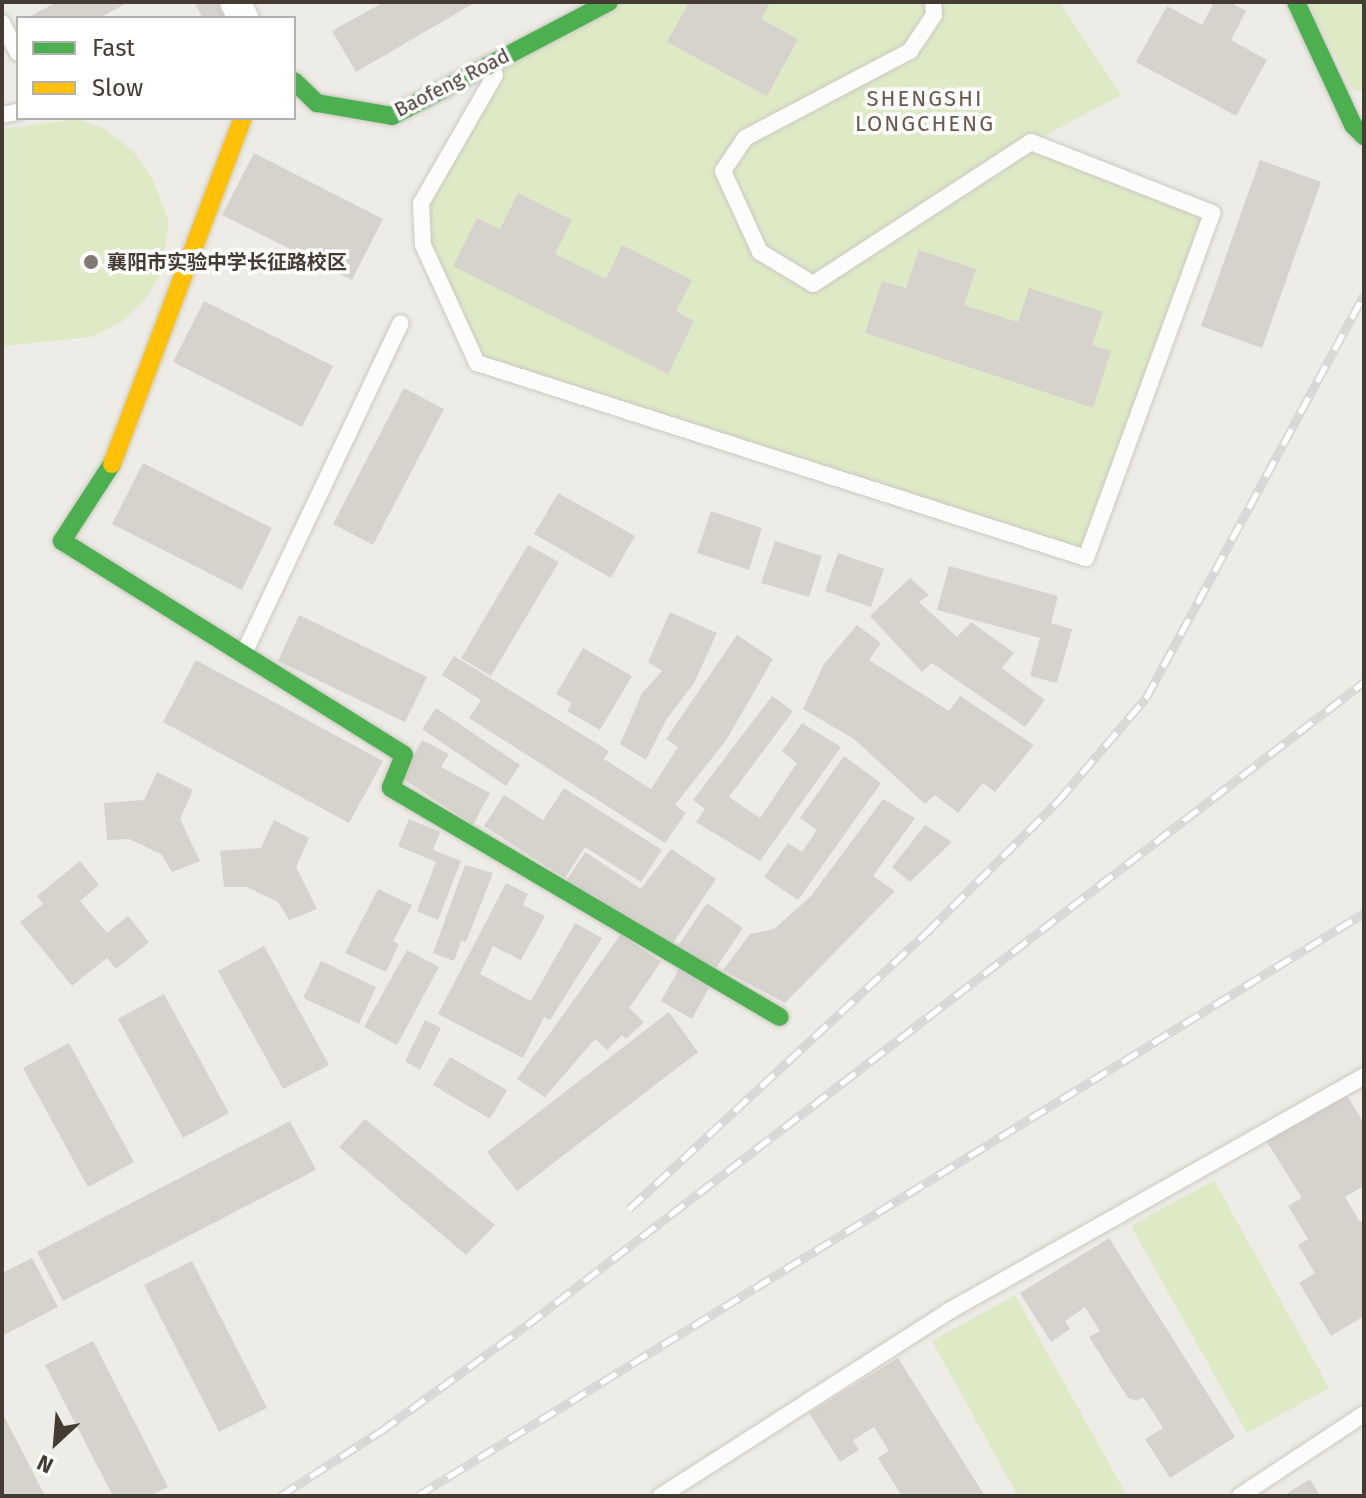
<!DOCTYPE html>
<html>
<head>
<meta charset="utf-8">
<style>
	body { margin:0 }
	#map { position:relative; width:1366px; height:1498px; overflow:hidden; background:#eeece6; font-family:"Fira Sans","Noto Sans SC",sans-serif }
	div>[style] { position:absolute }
	.green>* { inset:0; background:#deeac5 }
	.building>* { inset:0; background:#d6d3cd }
	.roads { filter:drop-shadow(0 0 2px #cbc8c2) drop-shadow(0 0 2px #cbc8c2) }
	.lane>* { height:16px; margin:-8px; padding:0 8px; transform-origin:8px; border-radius:8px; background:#fcfcfb }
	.street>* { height:30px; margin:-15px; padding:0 15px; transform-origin:15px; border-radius:15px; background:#fcfcfb }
	.fast>* { height:18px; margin:-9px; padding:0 9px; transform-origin:9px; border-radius:9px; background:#4caf50 }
	.slow>* { height:18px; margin:-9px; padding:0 9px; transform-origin:9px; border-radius:9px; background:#ffc107 }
	.rail>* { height:9px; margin-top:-4.5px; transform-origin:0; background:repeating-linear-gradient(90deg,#fff 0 18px,#d8d8d7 0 36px); box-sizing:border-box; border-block:2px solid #d8d8d7 }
	.dots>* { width:22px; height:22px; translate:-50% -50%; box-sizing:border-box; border:4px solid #fff; border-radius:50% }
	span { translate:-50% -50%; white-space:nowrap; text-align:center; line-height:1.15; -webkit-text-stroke:7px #fff; paint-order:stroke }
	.street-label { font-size:20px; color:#443c33 }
	.poi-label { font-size:20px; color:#443c33; font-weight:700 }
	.left { translate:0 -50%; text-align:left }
	.neighbourhood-label { font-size:22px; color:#68594a; letter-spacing:2px }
	.frame { position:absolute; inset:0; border:4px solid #443c33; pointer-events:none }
	.legend { position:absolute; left:16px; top:16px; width:280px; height:104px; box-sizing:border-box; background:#fff; border:2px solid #b4b1ad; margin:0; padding:10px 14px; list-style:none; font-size:24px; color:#443c33 }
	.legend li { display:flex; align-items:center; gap:16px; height:40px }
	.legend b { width:40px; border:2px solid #b4b1ad }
	.north { position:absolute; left:16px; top:1402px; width:80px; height:80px; -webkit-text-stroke:6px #fff; paint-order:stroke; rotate:206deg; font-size:22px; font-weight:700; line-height:32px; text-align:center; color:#443c33 }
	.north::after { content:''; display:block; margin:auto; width:28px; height:36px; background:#443c33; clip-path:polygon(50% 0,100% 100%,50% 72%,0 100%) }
</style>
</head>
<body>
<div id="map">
	<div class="green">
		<div style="clip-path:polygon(609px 2px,1059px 2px,1121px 95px,1033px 142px,1212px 213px,1086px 558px,477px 363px,423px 245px,421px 203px,506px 56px)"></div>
		<div style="clip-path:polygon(1308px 2px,1364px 2px,1364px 92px,1352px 89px)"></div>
		<div style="clip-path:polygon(78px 119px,105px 129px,133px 151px,153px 180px,169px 222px,161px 274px,144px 301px,120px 323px,91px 337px,2px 346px,2px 129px)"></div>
		<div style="clip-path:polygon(1214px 1180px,1329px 1388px,1247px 1433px,1131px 1226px)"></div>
		<div style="clip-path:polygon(1015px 1295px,1127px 1496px,1018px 1496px,932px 1341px)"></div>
	</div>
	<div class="building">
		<div style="clip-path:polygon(57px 2px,129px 2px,99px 18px,27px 18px)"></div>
		<div style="clip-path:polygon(194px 2px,218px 2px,227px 18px,203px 18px)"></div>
		<div style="clip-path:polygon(384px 2px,476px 2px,356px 72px,332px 31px)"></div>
		<div style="clip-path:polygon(689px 2px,771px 2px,761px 19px,798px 39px,767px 96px,667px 42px)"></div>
		<div style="clip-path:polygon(1214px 2px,1230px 2px,1246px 11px,1231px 40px,1267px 60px,1236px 116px,1136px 62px,1167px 6px,1202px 25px)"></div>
		<div style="clip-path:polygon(254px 153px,383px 219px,352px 280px,222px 215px)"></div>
		<div style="clip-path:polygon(1260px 160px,1321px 182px,1262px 348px,1201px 326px)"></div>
		<div style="clip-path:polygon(518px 193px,572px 220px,555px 254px,606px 279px,622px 245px,692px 280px,676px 311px,694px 321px,668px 374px,453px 266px,477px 218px,500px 229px)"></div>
		<div style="clip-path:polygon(919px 250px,976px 269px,964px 305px,1018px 322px,1029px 288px,1103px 312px,1092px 345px,1111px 351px,1093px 408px,865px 333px,882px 281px,906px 288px)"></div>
		<div style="clip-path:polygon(204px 301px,333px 366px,302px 427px,173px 362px)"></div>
		<div style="clip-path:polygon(404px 388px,444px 409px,373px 545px,333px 524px)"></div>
		<div style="clip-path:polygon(143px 463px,272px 528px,242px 590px,112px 524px)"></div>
		<div style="clip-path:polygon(558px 493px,635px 536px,611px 578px,534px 534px)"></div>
		<div style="clip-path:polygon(711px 511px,762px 528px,749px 570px,697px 553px)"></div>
		<div style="clip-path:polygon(775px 541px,822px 556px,809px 597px,761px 583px)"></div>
		<div style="clip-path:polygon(528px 545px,559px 562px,491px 676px,461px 658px)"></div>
		<div style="clip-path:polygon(838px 553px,884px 569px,871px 607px,825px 591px)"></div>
		<div style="clip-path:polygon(949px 566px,1058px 596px,1051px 623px,1072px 629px,1057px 683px,1030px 676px,1040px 638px,937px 610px)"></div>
		<div style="clip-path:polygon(910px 578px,929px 595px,919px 602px,957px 637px,971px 622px,1014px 653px,1002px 668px,1045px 700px,1025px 727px,932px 663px,922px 672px,870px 616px)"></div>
		<div style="clip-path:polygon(670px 612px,717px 633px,694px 683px,666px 720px,646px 760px,620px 744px,642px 693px,662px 671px,648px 662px)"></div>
		<div style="clip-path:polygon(299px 615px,427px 677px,405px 722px,278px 661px)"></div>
		<div style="clip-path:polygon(857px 625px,881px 643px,869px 660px,949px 711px,960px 696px,1034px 745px,995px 792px,983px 783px,958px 813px,935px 795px,925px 804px,854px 739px,803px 709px,824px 664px)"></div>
		<div style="clip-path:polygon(737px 635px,773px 659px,727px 739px,675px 805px,686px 813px,665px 843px,469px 718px,481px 700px,442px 675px,454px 656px,609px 751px,604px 759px,651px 789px,678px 747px,666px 739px)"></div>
		<div style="clip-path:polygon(583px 648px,632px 676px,600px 730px,567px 711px,572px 703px,556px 694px)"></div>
		<div style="clip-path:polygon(196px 660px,383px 761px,349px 823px,163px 722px)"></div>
		<div style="clip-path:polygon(772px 696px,793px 711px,729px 797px,760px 818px,797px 763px,782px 751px,802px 723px,841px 747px,760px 861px,696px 822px,705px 809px,693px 800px)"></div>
		<div style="clip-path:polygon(436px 708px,520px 765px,506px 786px,422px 729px)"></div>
		<div style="clip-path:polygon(422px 740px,449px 754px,441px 767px,490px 793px,473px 825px,402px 778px)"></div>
		<div style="clip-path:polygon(844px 756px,881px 783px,798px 900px,764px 877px,788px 843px,802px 852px,817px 830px,800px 818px)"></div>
		<div style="clip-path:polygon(157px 772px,193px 790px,180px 819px,200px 861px,172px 872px,161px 854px,129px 839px,107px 840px,104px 803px,144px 800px)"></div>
		<div style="clip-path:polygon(564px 788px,662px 850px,641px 882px,585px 847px,565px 878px,484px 826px,504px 795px,543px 820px)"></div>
		<div style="clip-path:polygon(883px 799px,915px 818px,873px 876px,895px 891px,785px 1003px,723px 970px,750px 934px,774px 929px,811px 896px)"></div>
		<div style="clip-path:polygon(409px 819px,440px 832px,433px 850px,461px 861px,438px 920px,417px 911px,436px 862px,398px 846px)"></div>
		<div style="clip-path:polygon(274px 820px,309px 838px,296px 867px,317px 909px,289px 920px,278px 902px,247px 887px,224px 887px,220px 851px,261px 848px)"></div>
		<div style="clip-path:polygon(925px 825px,952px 842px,910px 882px,892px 867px)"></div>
		<div style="clip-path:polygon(671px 849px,716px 879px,671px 946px,566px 881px,585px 852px,641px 889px)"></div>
		<div style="clip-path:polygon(80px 861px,99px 885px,80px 901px,107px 933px,128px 916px,149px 942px,116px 969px,107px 958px,72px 986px,20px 922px,43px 904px,37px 896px)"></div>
		<div style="clip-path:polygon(465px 865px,493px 873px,466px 942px,461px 941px,454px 961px,433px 953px)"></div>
		<div style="clip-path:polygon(506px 883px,528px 894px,523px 905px,545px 916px,521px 960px,493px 946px,480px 974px,531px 1001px,575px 923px,602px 938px,550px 1020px,544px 1017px,523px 1058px,438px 1014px)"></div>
		<div style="clip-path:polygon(378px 889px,412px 905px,393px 941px,399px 944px,386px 972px,345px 953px)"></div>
		<div style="clip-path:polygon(707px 903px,743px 928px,714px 971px,678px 946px)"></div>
		<div style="clip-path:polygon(621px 934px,661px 962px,629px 1008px,644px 1022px,626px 1039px,622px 1035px,607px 1050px,595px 1039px,545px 1097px,517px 1079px)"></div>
		<div style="clip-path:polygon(264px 946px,329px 1065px,283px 1089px,218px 971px)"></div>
		<div style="clip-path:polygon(407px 950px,439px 967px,397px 1045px,364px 1027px)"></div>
		<div style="clip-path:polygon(321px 961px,376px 987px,359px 1024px,303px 998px)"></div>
		<div style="clip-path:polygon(679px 969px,710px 986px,692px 1019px,661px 1001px)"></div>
		<div style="clip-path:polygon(164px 994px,229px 1113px,183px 1138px,118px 1019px)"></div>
		<div style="clip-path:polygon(669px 1012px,698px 1052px,517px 1191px,487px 1152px)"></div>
		<div style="clip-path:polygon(425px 1020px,441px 1028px,420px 1070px,405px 1061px)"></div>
		<div style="clip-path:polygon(69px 1043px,134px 1162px,88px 1187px,23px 1068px)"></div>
		<div style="clip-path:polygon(450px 1057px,507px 1090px,490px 1119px,433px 1085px)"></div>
		<div style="clip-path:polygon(1344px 1091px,1364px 1123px,1364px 1186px,1345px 1197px,1360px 1222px,1364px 1220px,1364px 1316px,1331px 1336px,1299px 1283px,1315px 1273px,1298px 1245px,1308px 1239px,1288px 1206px,1302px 1198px,1265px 1139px)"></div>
		<div style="clip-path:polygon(365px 1119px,495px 1225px,466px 1255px,339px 1147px)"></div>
		<div style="clip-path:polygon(290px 1121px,316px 1170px,63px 1301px,37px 1252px)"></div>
		<div style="clip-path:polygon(1109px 1238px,1235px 1437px,1170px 1478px,1145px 1439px,1163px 1428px,1143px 1397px,1137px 1401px,1128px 1398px,1089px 1337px,1100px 1331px,1085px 1307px,1065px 1321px,1070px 1329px,1051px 1342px,1020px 1293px)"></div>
		<div style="clip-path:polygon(32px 1258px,58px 1307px,2px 1336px,2px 1273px)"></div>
		<div style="clip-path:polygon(192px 1261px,267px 1408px,219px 1432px,144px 1285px)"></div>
		<div style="clip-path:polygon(93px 1341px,168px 1487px,149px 1496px,113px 1496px,45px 1365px)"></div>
		<div style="clip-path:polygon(898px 1358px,985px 1496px,902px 1496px,878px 1458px,889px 1451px,874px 1427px,853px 1440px,859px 1450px,840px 1462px,809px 1413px)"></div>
		<div style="clip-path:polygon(2px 1412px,45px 1496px,2px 1496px)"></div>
		<div style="clip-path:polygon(1310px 1479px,1320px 1496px,1283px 1496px)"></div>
	</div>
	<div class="roads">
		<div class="lane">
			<div style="left:2px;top:23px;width:34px;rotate:62deg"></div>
			<div style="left:495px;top:75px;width:148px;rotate:120deg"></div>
			<div style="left:421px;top:203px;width:42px;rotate:87.3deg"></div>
			<div style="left:423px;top:245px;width:130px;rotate:65.4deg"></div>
			<div style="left:477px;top:363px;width:639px;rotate:17.75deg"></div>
			<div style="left:1086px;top:558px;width:367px;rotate:-69.9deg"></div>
			<div style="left:1212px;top:213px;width:194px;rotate:-158.6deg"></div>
			<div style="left:1031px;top:142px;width:260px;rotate:146.9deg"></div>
			<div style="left:813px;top:284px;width:62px;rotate:-148.9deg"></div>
			<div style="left:760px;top:252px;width:89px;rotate:-114.6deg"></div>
			<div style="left:723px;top:171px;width:40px;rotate:-56deg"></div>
			<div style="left:745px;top:138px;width:187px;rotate:-27.8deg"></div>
			<div style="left:910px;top:51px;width:43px;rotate:-56.3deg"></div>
			<div style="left:934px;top:15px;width:13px;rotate:-94deg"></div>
			<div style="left:2px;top:115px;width:16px;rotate:-11deg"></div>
			<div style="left:244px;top:653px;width:365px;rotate:-64.6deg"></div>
			<div style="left:661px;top:1496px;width:342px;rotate:-32.7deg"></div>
			<div style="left:949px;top:1311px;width:477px;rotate:-29.5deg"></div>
			<div style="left:1240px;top:1496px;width:149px;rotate:-33.5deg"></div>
		</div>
		<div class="street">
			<div style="left:235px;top:2px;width:18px;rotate:63deg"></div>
		</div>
		<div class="fast">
			<div style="left:1296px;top:2px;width:136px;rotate:65.1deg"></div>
			<div style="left:1353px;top:125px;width:16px;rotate:45deg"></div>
			<div style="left:294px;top:81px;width:32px;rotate:44deg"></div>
			<div style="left:317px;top:103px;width:76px;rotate:9.8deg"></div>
			<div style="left:392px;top:116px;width:245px;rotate:-27.7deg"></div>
			<div style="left:112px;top:464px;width:92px;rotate:123deg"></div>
			<div style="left:62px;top:541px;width:403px;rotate:32deg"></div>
			<div style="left:404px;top:755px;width:35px;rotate:112deg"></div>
			<div style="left:391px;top:788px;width:451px;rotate:30.5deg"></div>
		</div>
		<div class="slow">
			<div style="left:112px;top:464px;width:370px;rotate:-69.3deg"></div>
		</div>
	</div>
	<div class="rail">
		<div style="left:629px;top:1209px;width:405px;rotate:-42.9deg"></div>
		<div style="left:926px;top:933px;width:187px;rotate:-45deg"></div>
		<div style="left:1058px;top:801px;width:135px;rotate:-49.5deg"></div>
		<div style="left:1146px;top:698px;width:458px;rotate:-61.6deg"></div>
		<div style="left:280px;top:1496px;width:120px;rotate:-32.8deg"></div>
		<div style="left:381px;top:1431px;width:180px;rotate:-36deg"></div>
		<div style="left:527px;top:1325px;width:1055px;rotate:-37.53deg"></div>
		<div style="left:417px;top:1496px;width:1112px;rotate:-31.62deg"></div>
	</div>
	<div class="dots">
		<div style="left:91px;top:262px;background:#807a72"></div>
	</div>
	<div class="street-label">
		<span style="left:452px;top:83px;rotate:-27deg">Baofeng Road</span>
	</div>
	<div class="poi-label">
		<span class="left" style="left:107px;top:262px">襄阳市实验中学长征路校区</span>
	</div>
	<div class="neighbourhood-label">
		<span style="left:925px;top:111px">SHENGSHI<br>LONGCHENG</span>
	</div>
	<div class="frame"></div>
	<ul class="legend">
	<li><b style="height:10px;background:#4caf50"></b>Fast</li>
	<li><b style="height:10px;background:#ffc107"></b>Slow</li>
	</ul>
	<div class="north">N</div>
</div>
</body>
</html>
